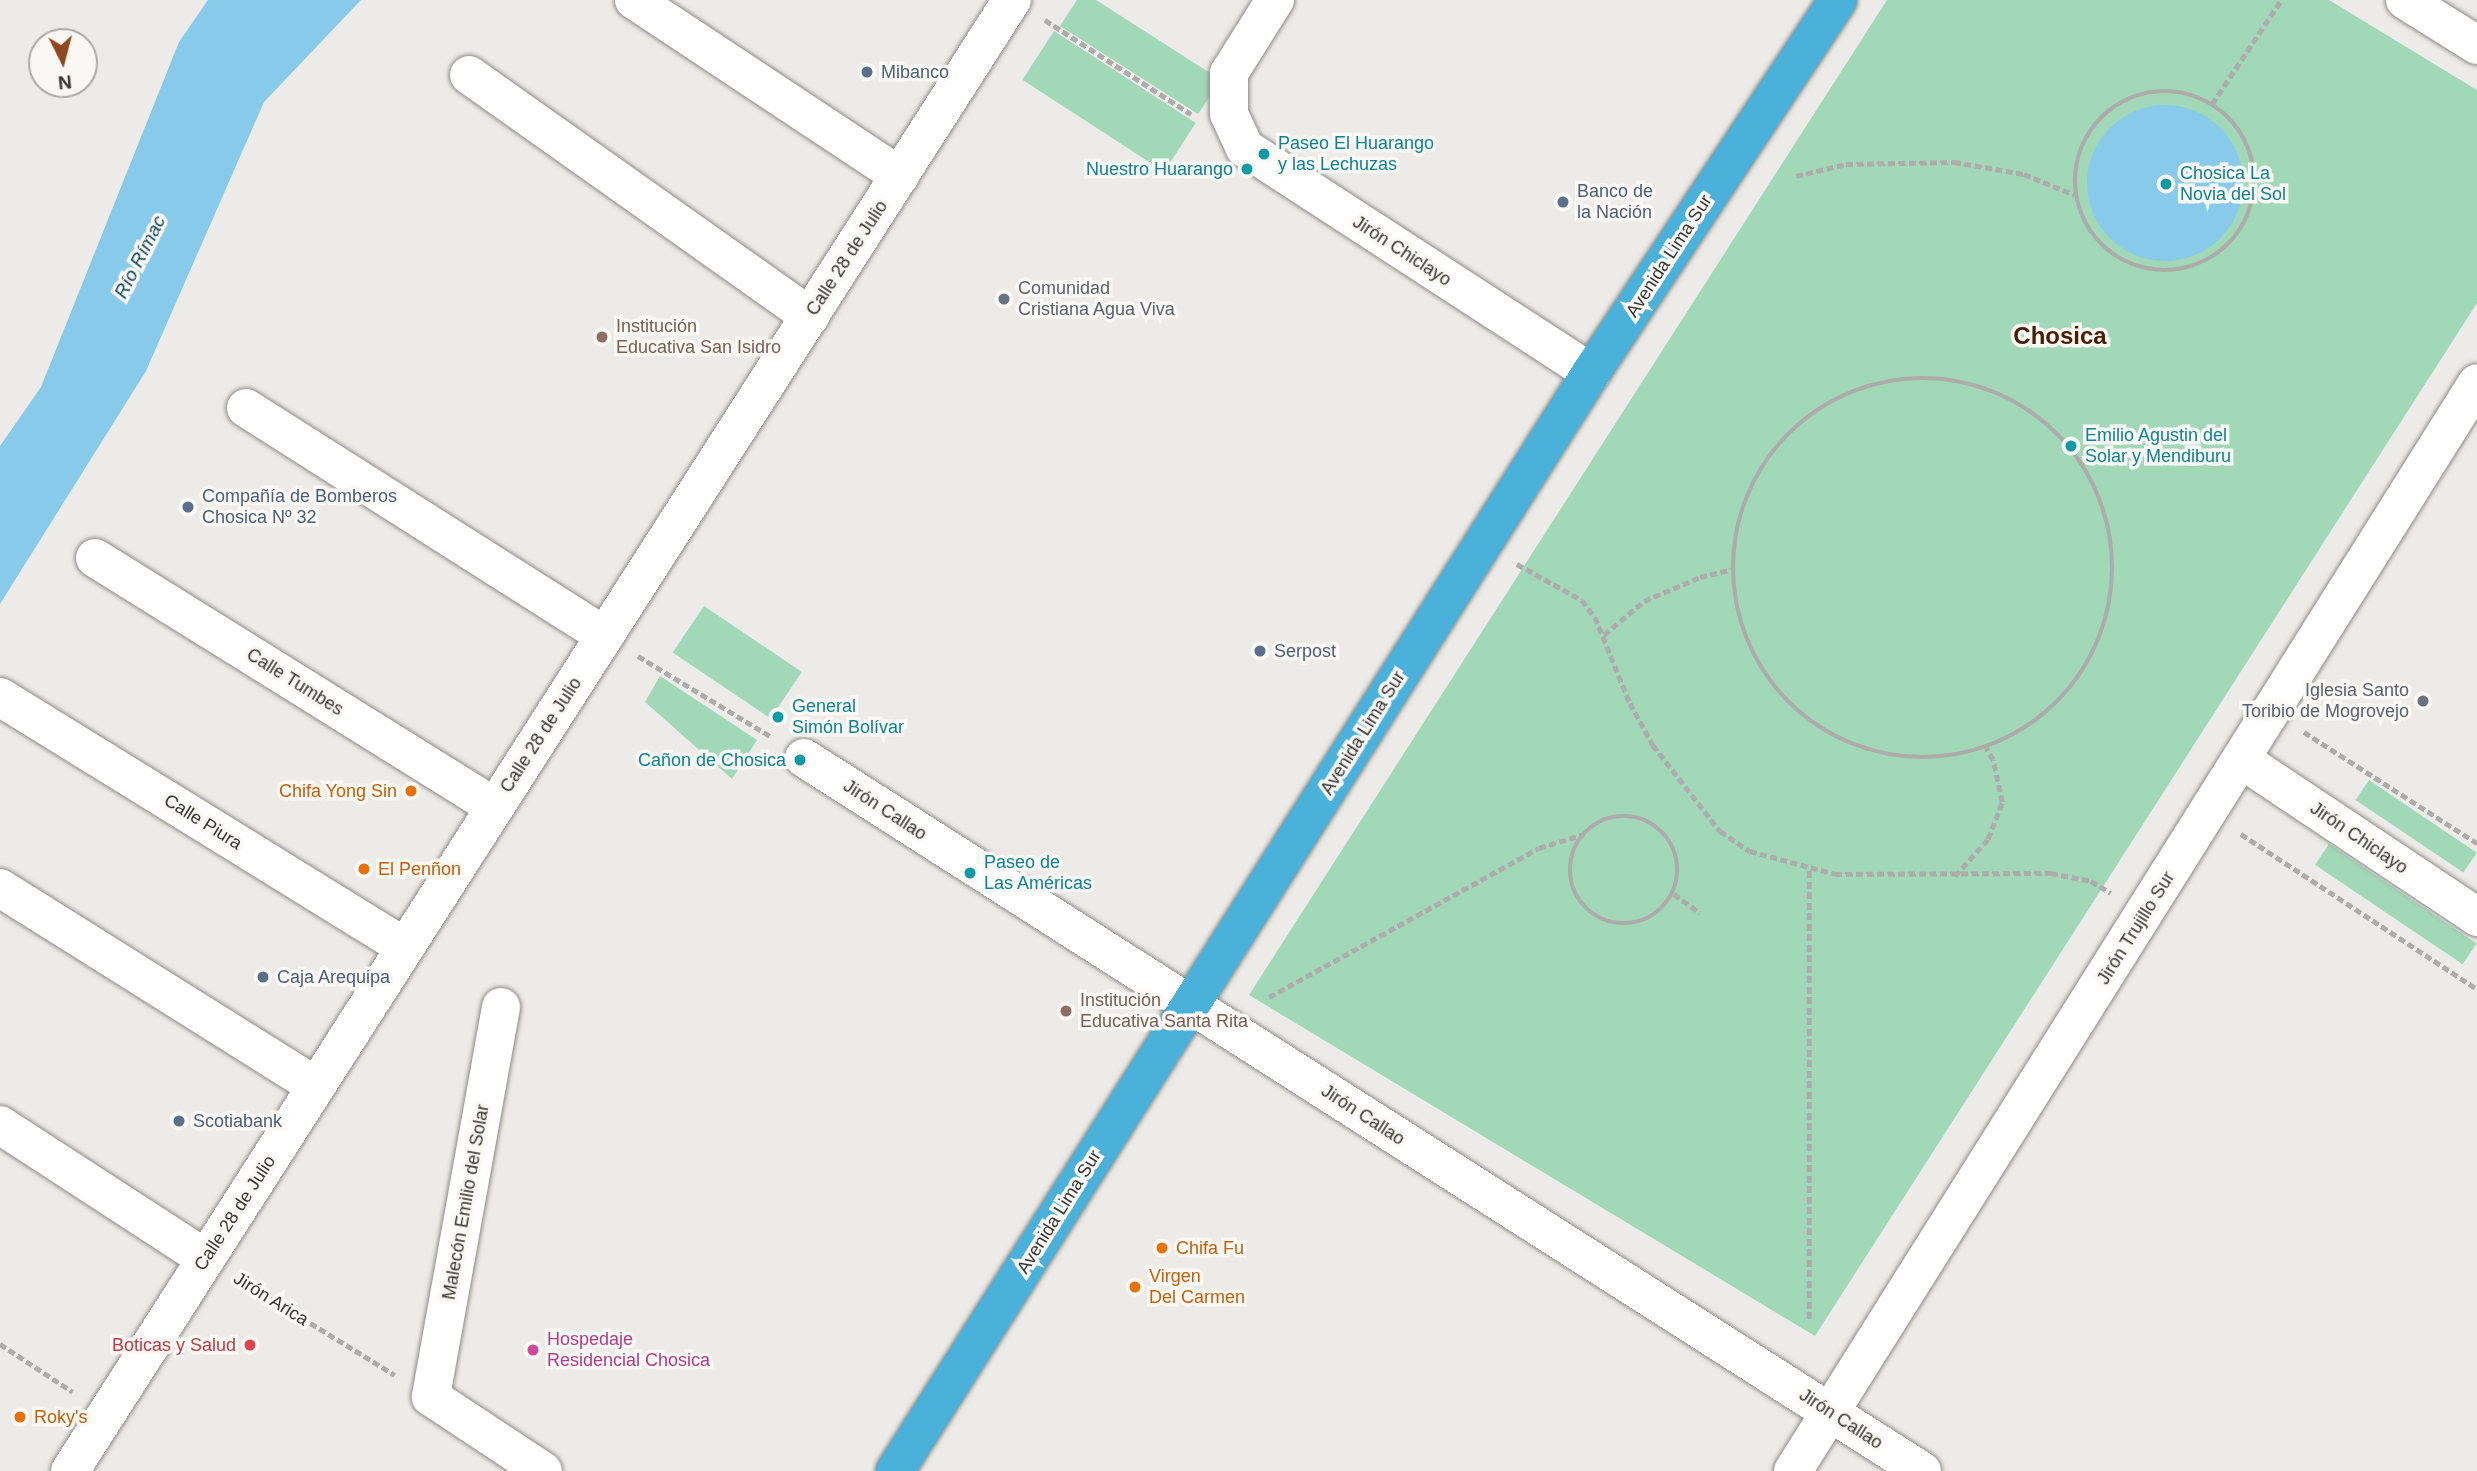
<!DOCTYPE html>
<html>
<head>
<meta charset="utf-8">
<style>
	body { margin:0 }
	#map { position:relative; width:2477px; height:1471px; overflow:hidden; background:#edebe7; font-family:Arial,sans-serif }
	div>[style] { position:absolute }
	.green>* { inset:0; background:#a0d8b8; transform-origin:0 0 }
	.water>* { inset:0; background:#87cae9 }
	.round { border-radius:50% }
	.path>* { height:4.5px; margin-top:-2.25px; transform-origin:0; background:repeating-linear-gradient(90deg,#aeaca9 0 7px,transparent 0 10.5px) }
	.path>.ring { margin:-2.25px; padding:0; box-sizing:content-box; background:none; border:4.5px solid #aeaca9; border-radius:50% }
	.roads { filter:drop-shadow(0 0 2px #8c8b87) drop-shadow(0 0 2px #8c8b87) }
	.minor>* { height:38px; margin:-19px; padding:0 19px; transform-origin:19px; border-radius:19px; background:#fff }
	.highway>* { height:38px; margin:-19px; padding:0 19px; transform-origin:19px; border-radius:19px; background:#49b1da }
	.dots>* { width:19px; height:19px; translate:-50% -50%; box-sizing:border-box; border:4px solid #faf8f4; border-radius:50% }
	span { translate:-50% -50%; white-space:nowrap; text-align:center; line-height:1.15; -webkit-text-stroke:7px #faf8f4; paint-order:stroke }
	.service-label { font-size:18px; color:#4e5e75 }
	.left { translate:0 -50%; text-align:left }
	.culture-label { font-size:18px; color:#0d838f }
	.right { translate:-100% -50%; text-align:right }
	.street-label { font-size:18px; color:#363533 }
	.worship-label { font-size:18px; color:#5b616d }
	.education-label { font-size:18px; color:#785e54 }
	.food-label { font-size:18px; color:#c56008 }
	.hotel-label { font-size:18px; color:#b23c85 }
	.health-label { font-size:18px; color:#be3a42 }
	.water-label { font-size:19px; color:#0e475c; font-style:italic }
	.district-label { font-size:24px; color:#4a1d00; font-weight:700 }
	.north { position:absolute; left:28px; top:28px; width:70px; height:70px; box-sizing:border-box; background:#faf8f4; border:2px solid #acaaa7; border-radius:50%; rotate:174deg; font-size:19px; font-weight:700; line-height:28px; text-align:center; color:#363533 }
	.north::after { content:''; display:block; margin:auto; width:24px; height:32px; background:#8e491f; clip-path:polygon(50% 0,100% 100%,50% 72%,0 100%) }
</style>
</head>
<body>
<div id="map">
	<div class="green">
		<i style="clip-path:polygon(1077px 0,1096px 0,1221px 80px,1198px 114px,1060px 26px)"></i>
		<i style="clip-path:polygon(1887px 0,2329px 0,2477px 90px,2477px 303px,1815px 1336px,1249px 995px)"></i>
		<i style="left:1054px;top:31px;width:169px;height:58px;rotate:33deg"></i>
		<i style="left:704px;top:606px;width:118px;height:56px;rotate:34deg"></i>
		<i style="clip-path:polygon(660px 676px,757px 740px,732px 779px,645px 702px)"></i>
		<i style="left:2369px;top:780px;width:130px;height:24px;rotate:34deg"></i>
		<i style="left:2329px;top:844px;width:178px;height:25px;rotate:34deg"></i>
	</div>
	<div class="water">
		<i style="clip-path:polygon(208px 0,361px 0,264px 102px,146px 371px,0 604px,0 446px,41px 387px,179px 42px)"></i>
		<i class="round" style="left:2087px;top:105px;width:156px;height:156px"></i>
	</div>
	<div class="path">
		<i style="left:1045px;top:20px;width:174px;rotate:32.8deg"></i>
		<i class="ring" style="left:2075px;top:91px;width:175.5px;height:175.5px"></i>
		<i style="left:2212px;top:104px;width:125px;rotate:-56.4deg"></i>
		<i style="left:1796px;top:176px;width:51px;rotate:-13.5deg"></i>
		<i style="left:1846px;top:164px;width:108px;rotate:-1.1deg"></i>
		<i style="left:1954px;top:162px;width:71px;rotate:9.7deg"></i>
		<i style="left:2024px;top:174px;width:55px;rotate:22.4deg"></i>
		<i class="ring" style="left:1733px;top:378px;width:375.5px;height:375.5px"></i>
		<i style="left:1517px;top:564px;width:74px;rotate:29deg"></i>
		<i style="left:1582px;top:600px;width:21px;rotate:53deg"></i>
		<i style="left:1595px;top:617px;width:93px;rotate:67.9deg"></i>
		<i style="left:1630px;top:703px;width:48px;rotate:61.3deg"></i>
		<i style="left:1653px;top:745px;width:109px;rotate:52.1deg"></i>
		<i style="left:1720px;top:831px;width:36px;rotate:34deg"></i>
		<i style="left:1750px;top:851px;width:88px;rotate:15.1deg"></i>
		<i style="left:1835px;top:874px;width:216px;rotate:-0.3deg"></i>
		<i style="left:2051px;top:873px;width:41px;rotate:11.3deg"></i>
		<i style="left:2091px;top:881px;width:23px;rotate:31deg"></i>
		<i style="left:1604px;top:635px;width:52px;rotate:-40.4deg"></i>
		<i style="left:1644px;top:601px;width:61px;rotate:-23.2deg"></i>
		<i style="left:1700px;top:577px;width:32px;rotate:-13deg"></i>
		<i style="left:638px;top:656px;width:157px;rotate:31.2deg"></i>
		<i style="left:2304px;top:732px;width:206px;rotate:32.7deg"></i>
		<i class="ring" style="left:1570px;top:816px;width:103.5px;height:103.5px"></i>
		<i style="left:2241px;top:834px;width:282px;rotate:33.3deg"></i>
		<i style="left:1955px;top:876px;width:50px;rotate:-48.3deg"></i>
		<i style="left:1988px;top:839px;width:40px;rotate:-69deg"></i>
		<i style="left:2002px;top:802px;width:43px;rotate:-102.1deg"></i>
		<i style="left:1993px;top:760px;width:14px;rotate:-120deg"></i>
		<i style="left:1674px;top:894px;width:32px;rotate:36deg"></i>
		<i style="left:1269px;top:997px;width:308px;rotate:-28.9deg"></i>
		<i style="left:1539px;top:848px;width:47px;rotate:-17.3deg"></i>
		<i style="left:239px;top:1279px;width:183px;rotate:31.6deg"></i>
		<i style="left:1809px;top:1319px;width:451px;rotate:-90deg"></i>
		<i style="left:0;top:1344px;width:87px;rotate:33.3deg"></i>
	</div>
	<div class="roads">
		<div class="minor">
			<i style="left:634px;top:0;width:319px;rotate:33.5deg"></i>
			<i style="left:1275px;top:0;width:86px;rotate:122.2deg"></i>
			<i style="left:1229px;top:73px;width:41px;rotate:90deg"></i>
			<i style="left:1229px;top:114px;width:38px;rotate:65deg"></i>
			<i style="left:1245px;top:148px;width:413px;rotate:33deg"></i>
			<i style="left:2405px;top:0;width:85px;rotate:32deg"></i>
			<i style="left:469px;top:75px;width:418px;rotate:35.3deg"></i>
			<i style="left:246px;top:408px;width:425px;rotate:32.4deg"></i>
			<i style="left:95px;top:558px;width:471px;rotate:31.9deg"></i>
			<i style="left:0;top:697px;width:476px;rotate:31.7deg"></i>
			<i style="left:804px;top:758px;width:1326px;rotate:32.53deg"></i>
			<i style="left:2242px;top:760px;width:283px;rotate:33.7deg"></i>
			<i style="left:0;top:888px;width:373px;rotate:32.1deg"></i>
			<i style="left:501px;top:1007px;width:396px;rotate:100.2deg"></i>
			<i style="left:431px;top:1397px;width:134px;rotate:33.5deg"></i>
			<i style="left:0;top:1125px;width:244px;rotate:33deg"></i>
			<i style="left:70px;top:1471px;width:1747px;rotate:-57.37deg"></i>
			<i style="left:1793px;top:1471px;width:1285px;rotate:-57.84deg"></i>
		</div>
		<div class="highway">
			<i style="left:895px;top:1471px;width:1300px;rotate:-57.63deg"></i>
			<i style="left:1591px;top:373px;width:447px;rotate:-56.5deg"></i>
		</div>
	</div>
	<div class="dots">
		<i style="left:867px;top:72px;background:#5c6f8a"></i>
		<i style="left:1264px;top:154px;background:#0f9aa8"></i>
		<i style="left:1247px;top:169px;background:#0f9aa8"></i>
		<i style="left:2166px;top:184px;background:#0f9aa8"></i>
		<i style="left:1563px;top:202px;background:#5c6f8a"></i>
		<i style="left:1004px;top:299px;background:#6b7280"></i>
		<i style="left:602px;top:337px;background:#8d6e63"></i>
		<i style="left:2071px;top:446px;background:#0f9aa8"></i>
		<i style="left:188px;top:507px;background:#5c6f8a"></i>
		<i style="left:1260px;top:651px;background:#5c6f8a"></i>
		<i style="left:2423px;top:701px;background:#6b7280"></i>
		<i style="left:778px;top:717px;background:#0f9aa8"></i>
		<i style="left:800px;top:760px;background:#0f9aa8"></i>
		<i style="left:411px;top:791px;background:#e8710a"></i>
		<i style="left:364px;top:869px;background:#e8710a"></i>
		<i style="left:970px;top:873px;background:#0f9aa8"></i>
		<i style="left:263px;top:977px;background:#5c6f8a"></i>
		<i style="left:1066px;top:1011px;background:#8d6e63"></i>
		<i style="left:179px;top:1121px;background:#5c6f8a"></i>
		<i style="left:1162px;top:1248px;background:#e8710a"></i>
		<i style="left:1135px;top:1287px;background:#e8710a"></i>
		<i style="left:250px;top:1345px;background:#e0444e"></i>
		<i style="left:533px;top:1350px;background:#d1479c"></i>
		<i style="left:20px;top:1417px;background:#e8710a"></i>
	</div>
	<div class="service-label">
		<span class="left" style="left:881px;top:72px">Mibanco</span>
		<span class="left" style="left:1577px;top:202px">Banco de<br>la Nación</span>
		<span class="left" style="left:202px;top:507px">Compañía de Bomberos<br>Chosica Nº 32</span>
		<span class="left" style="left:1274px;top:651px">Serpost</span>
		<span class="left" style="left:277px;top:977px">Caja Arequipa</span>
		<span class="left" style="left:193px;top:1121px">Scotiabank</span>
	</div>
	<div class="culture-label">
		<span class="left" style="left:1278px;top:154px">Paseo El Huarango<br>y las Lechuzas</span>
		<span class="right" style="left:1233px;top:169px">Nuestro Huarango</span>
		<span class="left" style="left:2180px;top:184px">Chosica La<br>Novia del Sol</span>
		<span class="left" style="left:2085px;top:446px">Emilio Agustin del<br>Solar y Mendiburu</span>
		<span class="left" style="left:792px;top:717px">General<br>Simón Bolívar</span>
		<span class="right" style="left:786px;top:760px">Cañon de Chosica</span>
		<span class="left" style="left:984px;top:873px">Paseo de<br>Las Américas</span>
	</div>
	<div class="street-label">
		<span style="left:1402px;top:251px;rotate:33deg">Jirón Chiclayo</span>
		<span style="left:1669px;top:256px;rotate:-57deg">Avenida Lima Sur</span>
		<span style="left:847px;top:258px;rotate:-57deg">Calle 28 de Julio</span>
		<span style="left:295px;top:682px;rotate:32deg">Calle Tumbes</span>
		<span style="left:1363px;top:733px;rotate:-58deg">Avenida Lima Sur</span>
		<span style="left:541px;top:735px;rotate:-57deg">Calle 28 de Julio</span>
		<span style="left:885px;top:810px;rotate:33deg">Jirón Callao</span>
		<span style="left:203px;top:822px;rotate:32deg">Calle Piura</span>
		<span style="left:2359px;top:838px;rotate:34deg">Jirón Chiclayo</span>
		<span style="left:2136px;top:928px;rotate:-58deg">Jirón Trujillo Sur</span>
		<span style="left:1363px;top:1115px;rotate:33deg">Jirón Callao</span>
		<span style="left:466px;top:1202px;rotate:-80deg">Malecón Emilio del Solar</span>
		<span style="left:1059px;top:1212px;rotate:-58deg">Avenida Lima Sur</span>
		<span style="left:235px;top:1213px;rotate:-57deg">Calle 28 de Julio</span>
		<span style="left:271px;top:1299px;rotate:32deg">Jirón Arica</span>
		<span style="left:1841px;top:1419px;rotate:33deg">Jirón Callao</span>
	</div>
	<div class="worship-label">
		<span class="left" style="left:1018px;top:299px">Comunidad<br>Cristiana Agua Viva</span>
		<span class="right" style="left:2409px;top:701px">Iglesia Santo<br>Toribio de Mogrovejo</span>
	</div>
	<div class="education-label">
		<span class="left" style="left:616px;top:337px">Institución<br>Educativa San Isidro</span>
		<span class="left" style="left:1080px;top:1011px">Institución<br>Educativa Santa Rita</span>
	</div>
	<div class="food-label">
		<span class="right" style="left:397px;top:791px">Chifa Yong Sin</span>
		<span class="left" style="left:378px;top:869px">El Penñon</span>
		<span class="left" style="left:1176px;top:1248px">Chifa Fu</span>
		<span class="left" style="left:1149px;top:1287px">Virgen<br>Del Carmen</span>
		<span class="left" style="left:34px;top:1417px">Roky's</span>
	</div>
	<div class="hotel-label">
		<span class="left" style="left:547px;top:1350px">Hospedaje<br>Residencial Chosica</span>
	</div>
	<div class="health-label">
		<span class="right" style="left:236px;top:1345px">Boticas y Salud</span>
	</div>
	<div class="water-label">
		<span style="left:140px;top:257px;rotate:-63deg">Río Rímac</span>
	</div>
	<div class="district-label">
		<span style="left:2060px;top:336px">Chosica</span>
	</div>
	<div class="north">N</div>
</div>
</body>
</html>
